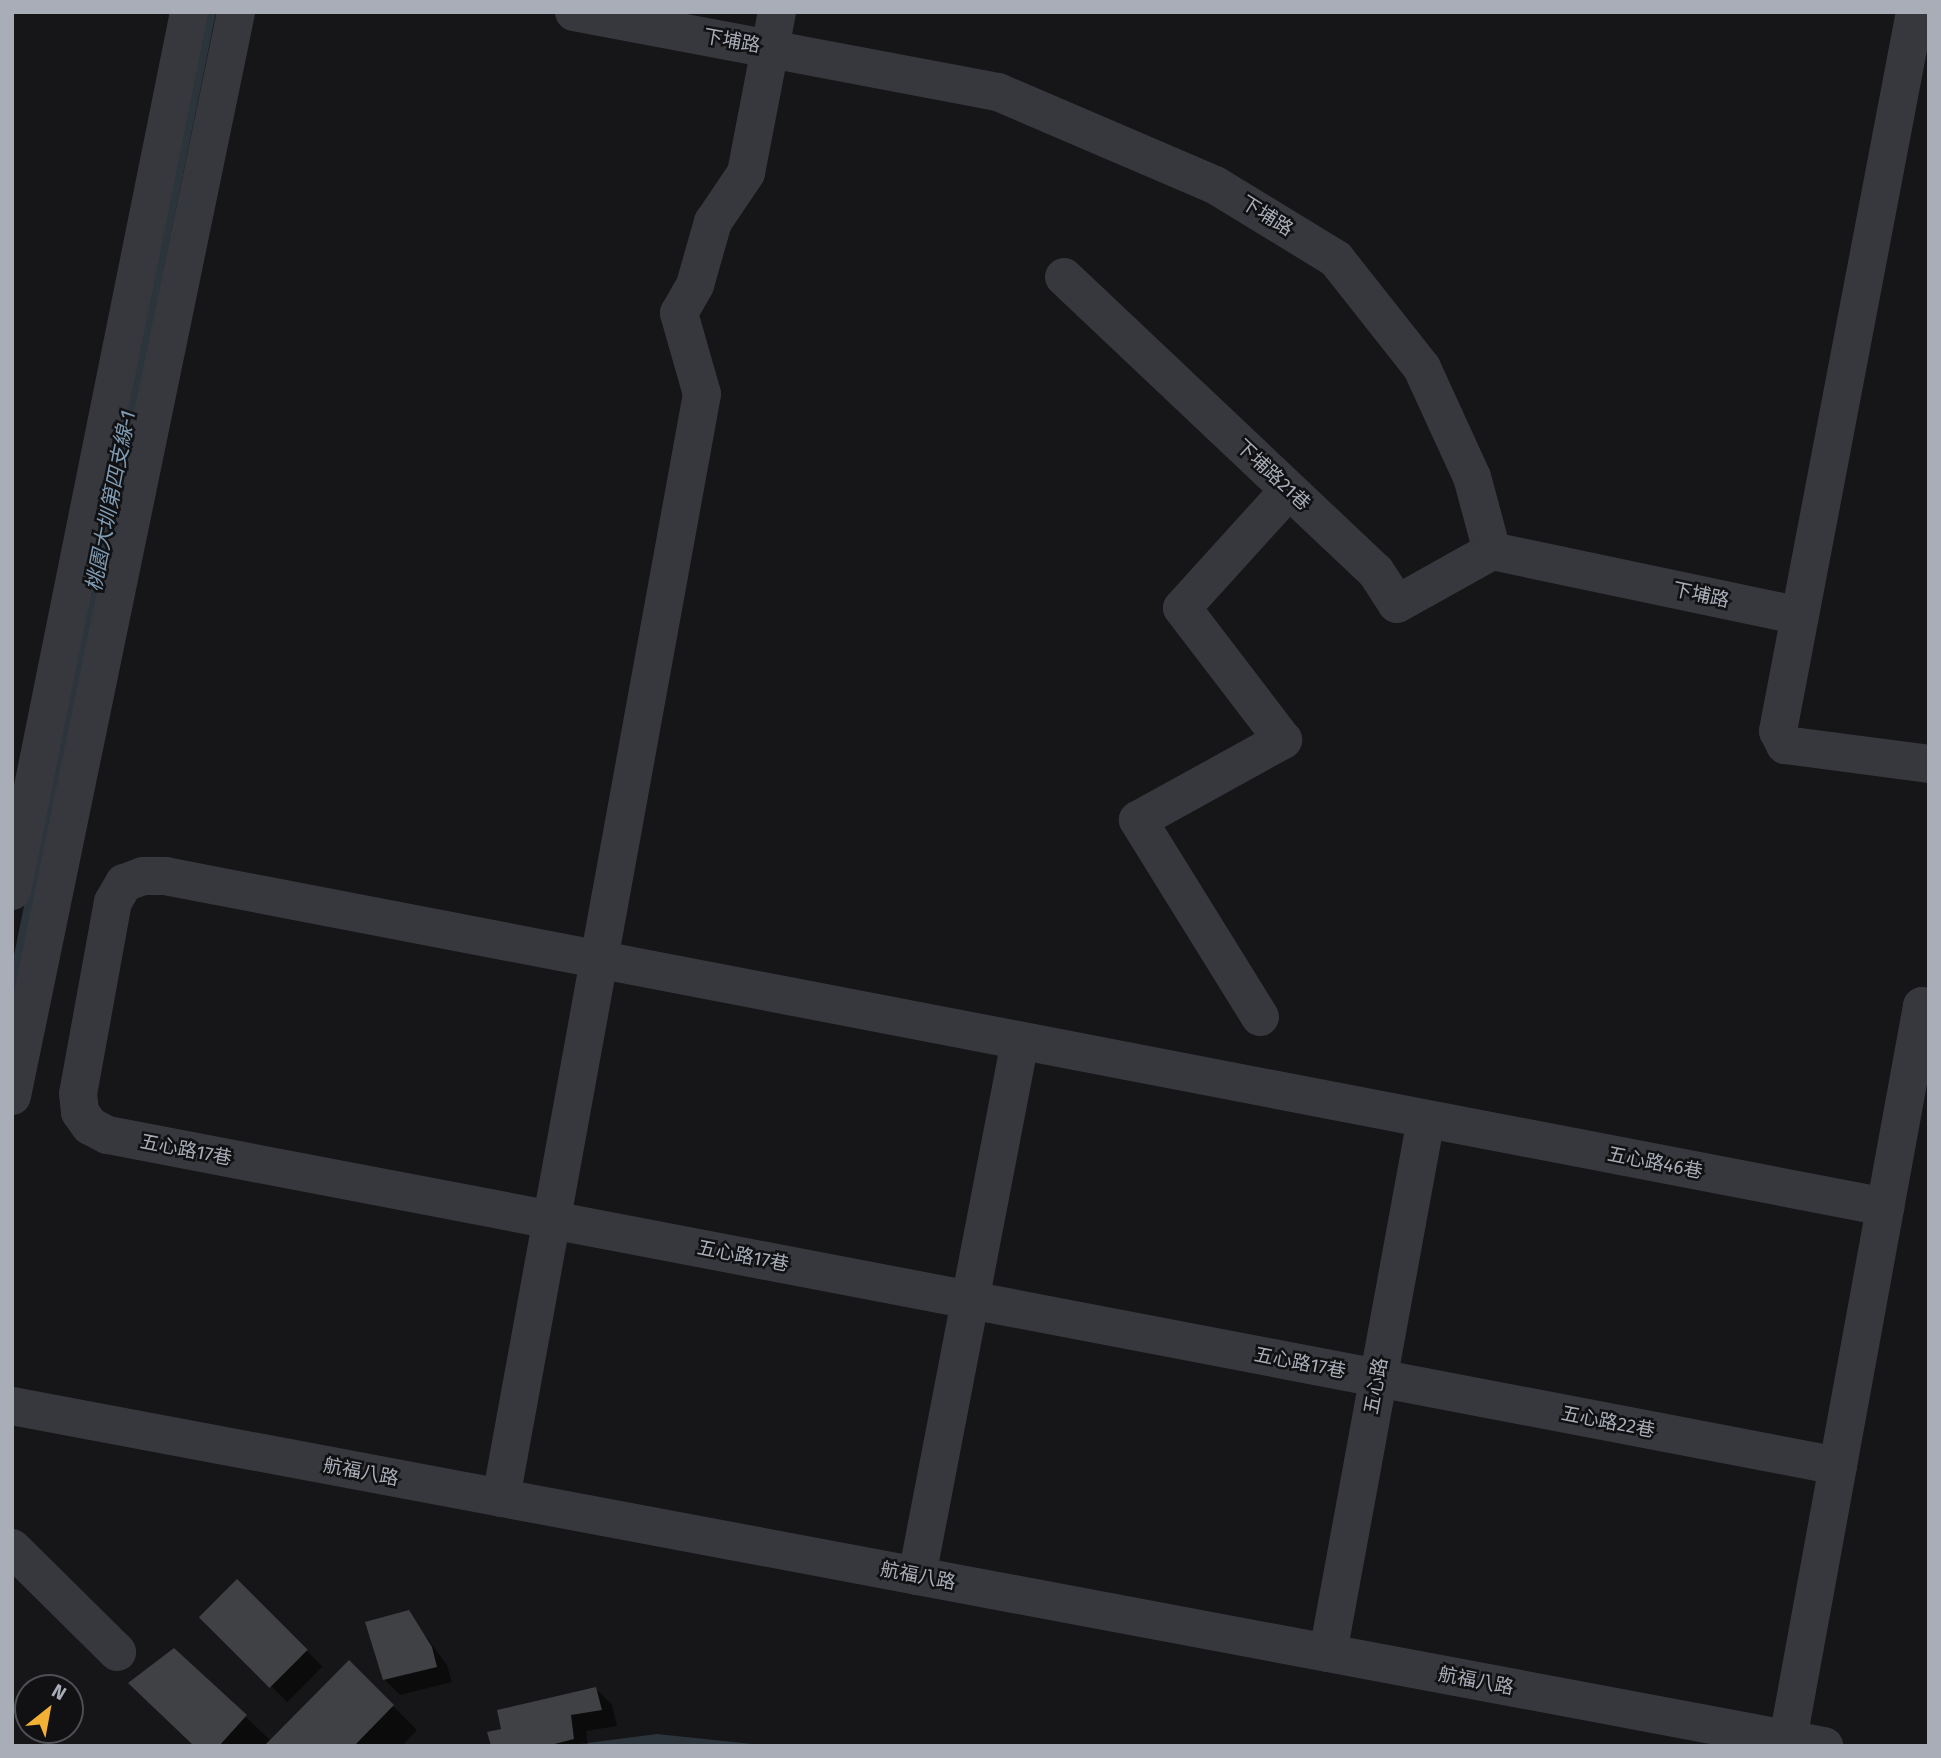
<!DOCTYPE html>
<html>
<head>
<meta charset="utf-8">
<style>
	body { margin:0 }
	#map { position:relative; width:1941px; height:1758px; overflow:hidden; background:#161618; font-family:"Fira Sans","Noto Sans TC",sans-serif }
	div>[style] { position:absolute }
	.water>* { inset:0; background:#2c353c }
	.shadow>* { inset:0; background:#0007; transform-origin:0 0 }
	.stream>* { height:10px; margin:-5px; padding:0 5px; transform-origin:5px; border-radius:5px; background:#2c353c }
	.building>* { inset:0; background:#404145; transform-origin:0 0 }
	.minor>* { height:38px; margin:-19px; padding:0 19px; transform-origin:19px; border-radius:19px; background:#37383d }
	span { translate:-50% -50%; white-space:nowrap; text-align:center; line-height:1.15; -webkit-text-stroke:5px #111113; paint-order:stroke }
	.street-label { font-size:19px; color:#a8adb8 }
	.water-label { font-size:21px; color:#7f9bb3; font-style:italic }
	.frame { position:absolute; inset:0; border:14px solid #a8adb8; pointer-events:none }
	.north { position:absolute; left:14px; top:1674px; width:70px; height:70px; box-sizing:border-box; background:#111113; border:2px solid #4d4f55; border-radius:50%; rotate:31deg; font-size:19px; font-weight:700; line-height:28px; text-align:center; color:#a8adb8 }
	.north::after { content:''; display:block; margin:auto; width:24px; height:32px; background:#f2b134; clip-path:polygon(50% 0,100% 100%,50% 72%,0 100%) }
</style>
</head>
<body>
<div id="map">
	<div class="water">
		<i style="clip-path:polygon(657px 1734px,771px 1746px,564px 1746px)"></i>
	</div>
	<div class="shadow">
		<i style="left:237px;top:1581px;width:121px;height:50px;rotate:45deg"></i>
		<i style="clip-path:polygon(408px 1612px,447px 1665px,452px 1682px,400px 1695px,384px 1679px)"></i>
		<i style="clip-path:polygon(349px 1662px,417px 1730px,402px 1746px,195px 1746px,245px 1716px,271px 1741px)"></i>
		<i style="clip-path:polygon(596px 1689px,612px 1705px,617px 1726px,586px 1731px,588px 1746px,493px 1746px,503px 1730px)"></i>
	</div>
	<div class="stream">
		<i style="left:12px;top:990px;width:998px;rotate:-78.5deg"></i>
	</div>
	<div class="building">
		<i style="left:237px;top:1579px;width:100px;height:54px;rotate:45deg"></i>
		<i style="clip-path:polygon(409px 1610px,432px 1647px,437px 1667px,383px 1680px,365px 1622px)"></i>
		<i style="clip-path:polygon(174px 1648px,247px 1715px,219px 1746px,194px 1746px,128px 1683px)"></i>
		<i style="clip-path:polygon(349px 1660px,394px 1705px,354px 1746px,264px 1746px)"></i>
		<i style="clip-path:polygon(596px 1687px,602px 1710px,571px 1715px,574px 1739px,547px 1746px,491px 1746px,487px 1732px,501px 1729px,497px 1710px)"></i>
	</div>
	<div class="minor">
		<i style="left:574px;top:12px;width:431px;rotate:10.7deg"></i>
		<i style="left:998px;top:92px;width:236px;rotate:23.2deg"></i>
		<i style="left:1215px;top:185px;width:142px;rotate:31.4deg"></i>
		<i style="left:1336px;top:259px;width:139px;rotate:51.7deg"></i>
		<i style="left:1422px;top:368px;width:120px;rotate:65.4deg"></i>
		<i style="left:1472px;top:477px;width:77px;rotate:74.9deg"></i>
		<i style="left:1915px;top:12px;width:732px;rotate:100.79deg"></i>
		<i style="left:1778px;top:731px;width:16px;rotate:63deg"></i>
		<i style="left:1785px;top:745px;width:145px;rotate:7.5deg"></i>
		<i style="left:1064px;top:277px;width:429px;rotate:43.4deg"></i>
		<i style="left:1376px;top:572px;width:38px;rotate:57deg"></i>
		<i style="left:1397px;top:604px;width:109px;rotate:-29.2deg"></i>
		<i style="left:1492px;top:551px;width:312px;rotate:11.9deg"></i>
		<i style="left:12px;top:891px;width:897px;rotate:-78.61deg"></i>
		<i style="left:1260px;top:1017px;width:232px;rotate:-121.8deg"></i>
		<i style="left:1138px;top:820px;width:166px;rotate:-28.9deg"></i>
		<i style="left:1283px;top:740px;width:166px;rotate:-127.4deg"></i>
		<i style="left:1182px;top:608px;width:159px;rotate:-47.8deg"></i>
		<i style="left:12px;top:1096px;width:1107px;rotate:-78.32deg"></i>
		<i style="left:12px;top:1406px;width:1844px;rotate:10.63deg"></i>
		<i style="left:1838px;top:1466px;width:1762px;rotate:-169.17deg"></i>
		<i style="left:107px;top:1135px;width:19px;rotate:-152deg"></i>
		<i style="left:90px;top:1126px;width:17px;rotate:-126deg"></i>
		<i style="left:80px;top:1112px;width:18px;rotate:-96deg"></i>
		<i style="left:78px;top:1094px;width:195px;rotate:-79.7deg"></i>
		<i style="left:113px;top:902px;width:22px;rotate:-60deg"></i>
		<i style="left:124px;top:883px;width:20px;rotate:-20deg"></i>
		<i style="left:143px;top:876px;width:22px"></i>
		<i style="left:165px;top:876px;width:1752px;rotate:10.89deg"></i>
		<i style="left:501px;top:1498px;width:1122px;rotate:-79.68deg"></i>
		<i style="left:702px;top:394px;width:84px;rotate:-105.9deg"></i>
		<i style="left:679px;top:313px;width:32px;rotate:-60deg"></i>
		<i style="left:695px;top:285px;width:66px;rotate:-74.1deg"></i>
		<i style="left:713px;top:222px;width:59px;rotate:-56deg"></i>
		<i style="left:746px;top:173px;width:164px;rotate:-79.1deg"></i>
		<i style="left:12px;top:1548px;width:148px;rotate:44.7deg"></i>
		<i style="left:917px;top:1576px;width:545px;rotate:-79.1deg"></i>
		<i style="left:1328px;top:1653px;width:543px;rotate:-79.6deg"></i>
		<i style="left:1788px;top:1739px;width:745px;rotate:-79.64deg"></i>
		<i style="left:1922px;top:1006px;width:8px;rotate:23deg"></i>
	</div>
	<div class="street-label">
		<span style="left:732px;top:41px;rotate:10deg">下埔路</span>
		<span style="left:1267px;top:216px;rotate:32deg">下埔路</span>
		<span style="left:1273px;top:475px;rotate:43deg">下埔路21巷</span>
		<span style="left:1701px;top:595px;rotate:12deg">下埔路</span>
		<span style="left:186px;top:1150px;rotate:11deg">五心路17巷</span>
		<span style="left:1655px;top:1163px;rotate:11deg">五心路46巷</span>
		<span style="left:743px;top:1256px;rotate:11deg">五心路17巷</span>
		<span style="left:1300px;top:1363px;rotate:11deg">五心路17巷</span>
		<span style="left:1376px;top:1386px;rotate:-80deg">五心路</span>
		<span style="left:1608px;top:1422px;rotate:11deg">五心路22巷</span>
		<span style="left:361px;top:1472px;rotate:11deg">航福八路</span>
		<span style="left:918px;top:1576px;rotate:11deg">航福八路</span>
		<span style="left:1476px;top:1681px;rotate:11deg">航福八路</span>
	</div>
	<div class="water-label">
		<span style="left:111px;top:501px;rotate:-79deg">桃園大圳第四支線-1</span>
	</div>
	<div class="frame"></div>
	<div class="north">N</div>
</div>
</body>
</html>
